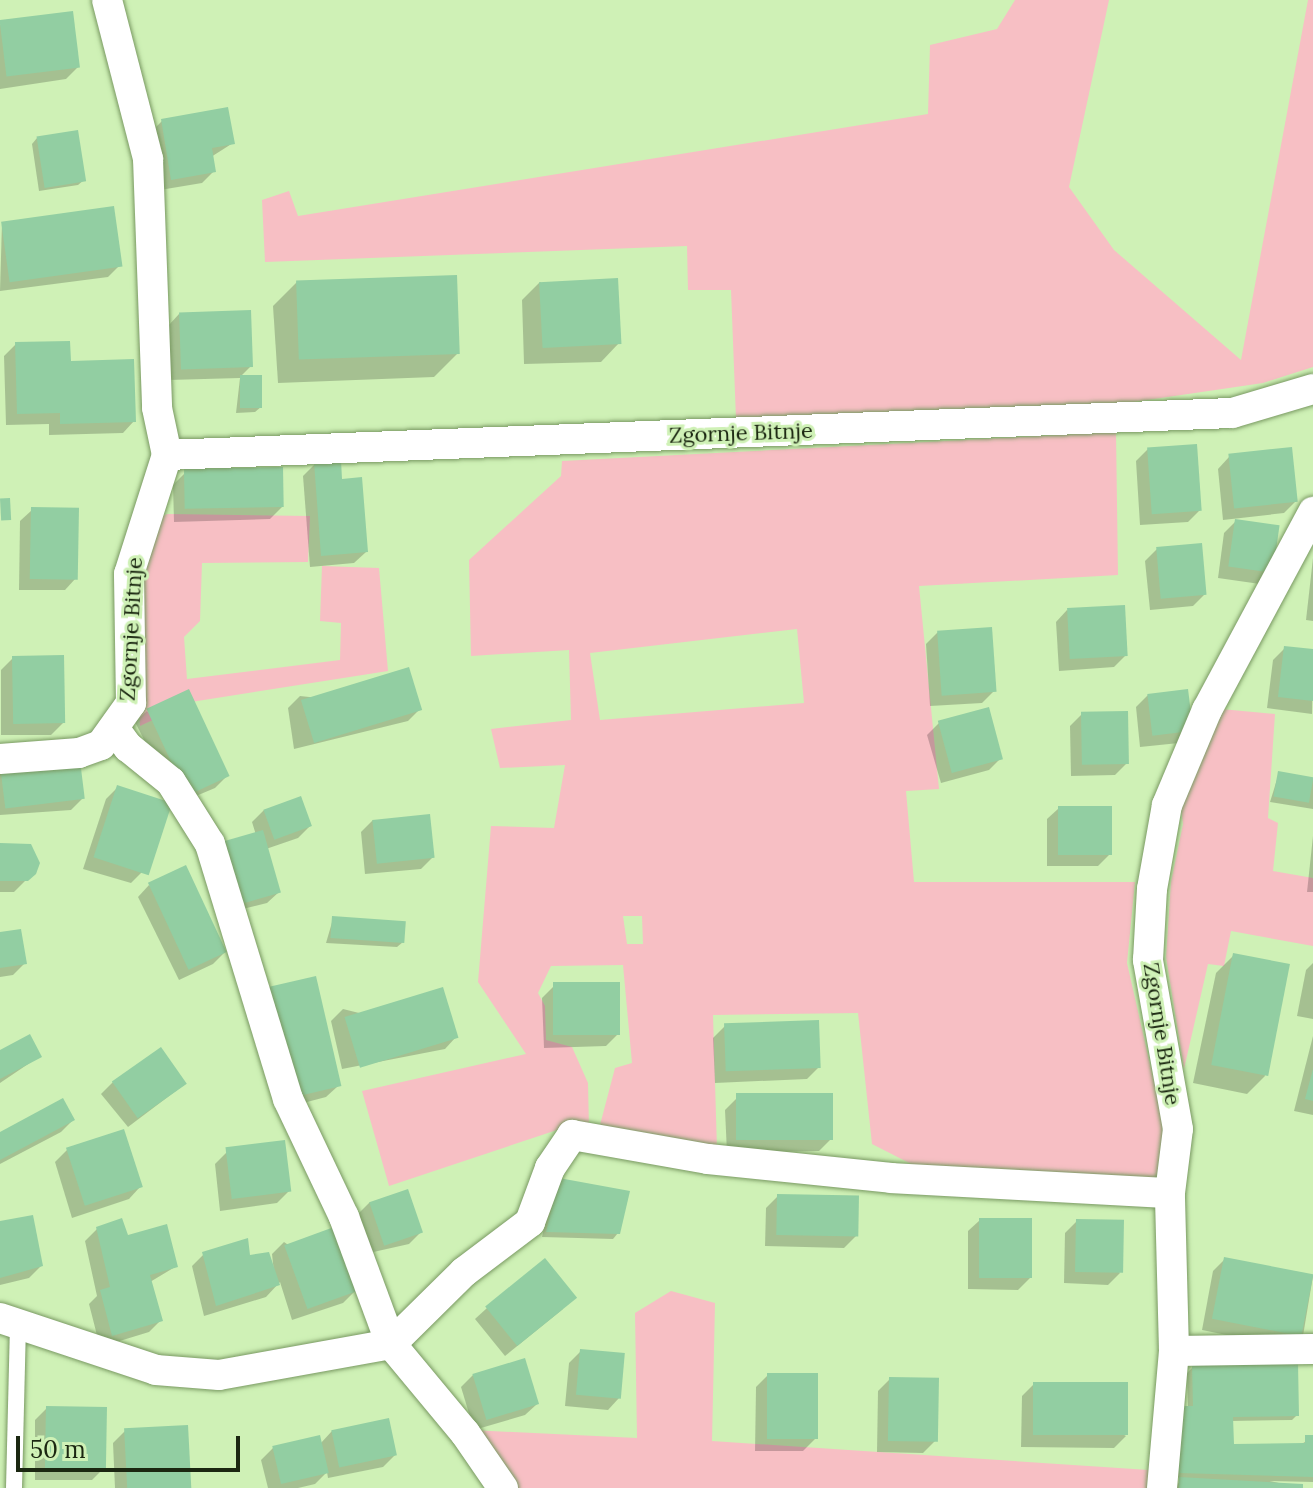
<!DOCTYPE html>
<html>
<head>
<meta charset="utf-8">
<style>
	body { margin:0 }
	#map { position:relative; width:1313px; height:1488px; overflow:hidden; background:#cff1b6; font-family:Lora,serif }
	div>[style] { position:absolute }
	.green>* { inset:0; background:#f7bfc4 }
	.shadow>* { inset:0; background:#0003 }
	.building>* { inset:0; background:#92cea2; transform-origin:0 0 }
	.roads { filter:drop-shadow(0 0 2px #799962) drop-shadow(0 0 2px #799962) }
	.service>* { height:16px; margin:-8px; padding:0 8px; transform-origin:8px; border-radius:8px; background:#fff }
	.minor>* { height:30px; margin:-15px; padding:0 15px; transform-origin:15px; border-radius:15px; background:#fff }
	span { translate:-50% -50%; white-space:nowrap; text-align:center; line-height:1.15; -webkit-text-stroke:6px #cff1b6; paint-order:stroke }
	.street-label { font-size:22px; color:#1b2711 }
	.scale { position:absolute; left:16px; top:1436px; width:224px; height:36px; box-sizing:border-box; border:4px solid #1b2711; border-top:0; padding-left:10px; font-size:24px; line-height:28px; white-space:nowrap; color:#1b2711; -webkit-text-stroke:6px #cff1b6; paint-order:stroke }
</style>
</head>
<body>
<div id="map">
	<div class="green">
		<i style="clip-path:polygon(1015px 0,1109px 0,1069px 187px,1114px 250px,1241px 360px,1308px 0,1313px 0,1313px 367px,1263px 383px,1113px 405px,736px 419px,731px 290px,688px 290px,687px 246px,265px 262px,262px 200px,289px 191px,298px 216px,928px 114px,930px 45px,997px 29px)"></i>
		<i style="clip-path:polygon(evenodd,1116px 432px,1118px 575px,919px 586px,939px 789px,906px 791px,914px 882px,1135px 882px,1127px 963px,1164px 1126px,1164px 1171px,1155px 1182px,925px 1171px,872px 1144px,858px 1013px,713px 1015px,717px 1149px,600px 1125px,615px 1068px,632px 1063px,623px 965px,551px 966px,538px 993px,545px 1006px,546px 1040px,572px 1047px,588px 1083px,589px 1129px,566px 1127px,389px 1186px,362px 1091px,526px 1054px,478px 982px,491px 826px,554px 828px,565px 765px,500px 768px,491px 729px,571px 720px,569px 650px,471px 656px,469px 560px,561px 476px,562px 461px,1116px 432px,797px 629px,804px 703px,600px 720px,590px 653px,797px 629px,1116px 432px,623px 916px,642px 916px,643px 944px,627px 944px,623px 916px)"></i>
		<i style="clip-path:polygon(168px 514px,310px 516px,308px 562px,202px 563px,200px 621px,184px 637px,187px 679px,340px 660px,341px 623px,320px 621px,322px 566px,379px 568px,388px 671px,191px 702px,140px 726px,136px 621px,153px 518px)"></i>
		<i style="clip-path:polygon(1221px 709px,1275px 714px,1268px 818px,1278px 823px,1273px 871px,1313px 878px,1313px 946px,1231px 931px,1224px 966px,1208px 964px,1184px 1069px,1166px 957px,1171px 882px,1183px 824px,1181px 809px)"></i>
		<i style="clip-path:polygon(671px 1291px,715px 1303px,712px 1441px,1149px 1470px,1147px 1488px,514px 1488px,471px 1430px,637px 1438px,635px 1313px)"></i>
	</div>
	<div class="shadow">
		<i style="clip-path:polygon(71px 13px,78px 67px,66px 79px,0 89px,0 25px)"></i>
		<i style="clip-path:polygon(162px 121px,233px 143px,211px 157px,214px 171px,202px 183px,160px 190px,150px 133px)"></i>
		<i style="clip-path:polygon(37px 138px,84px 180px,78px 185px,39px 191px,32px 144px)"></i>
		<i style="clip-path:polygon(2px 223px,120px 265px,108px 277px,0 291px)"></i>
		<i style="clip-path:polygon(297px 282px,458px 353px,434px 377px,278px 383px,273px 306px)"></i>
		<i style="clip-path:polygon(540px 282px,619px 343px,601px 362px,524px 364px,522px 300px)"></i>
		<i style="clip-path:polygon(179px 314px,251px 366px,240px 377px,261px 407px,255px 412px,236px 413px,240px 378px,169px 380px,168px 326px)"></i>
		<i style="clip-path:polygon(16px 344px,69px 363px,134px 421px,123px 433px,49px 435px,49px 424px,6px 425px,4px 356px)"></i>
		<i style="clip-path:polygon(1148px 449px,1200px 510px,1188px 522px,1140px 525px,1136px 461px)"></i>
		<i style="clip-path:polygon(1229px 457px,1296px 501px,1284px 513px,1223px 520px,1218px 469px)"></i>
		<i style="clip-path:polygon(315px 464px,340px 481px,366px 552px,354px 563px,310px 567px,303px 476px)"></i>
		<i style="clip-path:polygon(185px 473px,282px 507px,270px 519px,174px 522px,173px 485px)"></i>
		<i style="clip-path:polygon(32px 510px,76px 578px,65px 590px,19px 590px,20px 521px)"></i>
		<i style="clip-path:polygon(1236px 521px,1272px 572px,1260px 584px,1218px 578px,1224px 533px)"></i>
		<i style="clip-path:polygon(1157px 549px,1205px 594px,1193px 606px,1150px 610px,1145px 561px)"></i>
		<i style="clip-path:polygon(1313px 558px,1313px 621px,1306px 620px)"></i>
		<i style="clip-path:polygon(1067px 610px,1126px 655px,1114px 667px,1059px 671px,1056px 622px)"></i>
		<i style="clip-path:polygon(938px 632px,994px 691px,982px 703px,930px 706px,926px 644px)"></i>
		<i style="clip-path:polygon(1285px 648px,1313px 651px,1312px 714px,1267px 708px,1273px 660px)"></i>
		<i style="clip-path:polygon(13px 658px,63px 723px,51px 735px,1px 735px,1px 670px)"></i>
		<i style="clip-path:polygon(1148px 695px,1191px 731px,1179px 743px,1140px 747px,1136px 707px)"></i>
		<i style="clip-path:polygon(300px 696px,420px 709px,408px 721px,294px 749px,288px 708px)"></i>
		<i style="clip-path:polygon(147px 711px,227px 776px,215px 788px,177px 804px,135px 722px)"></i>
		<i style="clip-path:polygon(1082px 714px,1127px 763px,1115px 775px,1071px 776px,1070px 726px)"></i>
		<i style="clip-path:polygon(939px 723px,1001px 758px,989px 770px,941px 783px,927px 735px)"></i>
		<i style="clip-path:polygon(0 769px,83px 798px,71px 810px,0 815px)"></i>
		<i style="clip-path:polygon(1279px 773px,1313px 779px,1313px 809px,1270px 802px)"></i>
		<i style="clip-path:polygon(118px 787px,143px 871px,131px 883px,83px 869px,106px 799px)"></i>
		<i style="clip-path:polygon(1059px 808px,1110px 854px,1098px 866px,1047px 866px,1047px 819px)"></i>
		<i style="clip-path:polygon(264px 810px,310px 826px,298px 838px,266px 849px,279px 892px,267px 903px,226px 913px,256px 835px,252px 822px)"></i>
		<i style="clip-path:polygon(373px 820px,433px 857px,421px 869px,365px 874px,361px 832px)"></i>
		<i style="clip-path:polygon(1313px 836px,1313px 892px,1307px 892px)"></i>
		<i style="clip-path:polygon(0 846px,26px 880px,14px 892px,0 892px)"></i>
		<i style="clip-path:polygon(149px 885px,225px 952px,213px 964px,179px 980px,138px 897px)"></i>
		<i style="clip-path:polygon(333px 919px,403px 942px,397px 947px,326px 943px)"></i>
		<i style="clip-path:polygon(0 934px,25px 963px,13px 975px,0 977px)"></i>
		<i style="clip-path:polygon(1234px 955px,1265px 1076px,1247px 1094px,1193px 1083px,1216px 973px)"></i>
		<i style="clip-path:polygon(1313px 963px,1313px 1019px,1297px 1016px,1306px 970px)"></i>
		<i style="clip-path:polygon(554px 986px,618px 1034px,606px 1046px,544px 1048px,542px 998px)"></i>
		<i style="clip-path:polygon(258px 1001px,338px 1086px,326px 1097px,288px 1107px)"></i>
		<i style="clip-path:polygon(343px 1009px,456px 1037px,445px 1049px,342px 1069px,331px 1021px)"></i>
		<i style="clip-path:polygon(725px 1026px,819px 1067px,807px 1079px,715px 1083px,713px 1038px)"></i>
		<i style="clip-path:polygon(1313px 1036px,1313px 1115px,1294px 1111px)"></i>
		<i style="clip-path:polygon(0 1053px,40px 1056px,0 1083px)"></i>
		<i style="clip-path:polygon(113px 1082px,185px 1084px,128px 1127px,101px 1094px)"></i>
		<i style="clip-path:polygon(737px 1098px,831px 1139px,819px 1151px,727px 1153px,725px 1110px)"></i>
		<i style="clip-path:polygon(73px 1120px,61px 1132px,0 1164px,0 1134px)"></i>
		<i style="clip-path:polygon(67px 1150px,140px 1187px,129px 1199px,72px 1218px,55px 1162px)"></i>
		<i style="clip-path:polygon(227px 1152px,289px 1191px,277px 1203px,220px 1211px,215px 1164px)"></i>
		<i style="clip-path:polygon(554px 1185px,618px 1233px,613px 1239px,542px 1237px)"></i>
		<i style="clip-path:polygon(778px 1196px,856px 1236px,844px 1248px,765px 1246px,766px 1208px)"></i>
		<i style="clip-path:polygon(370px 1202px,421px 1232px,409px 1244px,369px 1253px,358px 1214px)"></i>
		<i style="clip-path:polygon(980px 1220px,1030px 1278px,1018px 1290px,968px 1289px,968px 1231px)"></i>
		<i style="clip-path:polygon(1077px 1221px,1120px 1273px,1108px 1285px,1064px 1283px,1065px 1233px)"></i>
		<i style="clip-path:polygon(0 1223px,41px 1266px,29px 1278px,0 1285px)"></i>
		<i style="clip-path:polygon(97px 1229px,127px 1237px,175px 1267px,150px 1282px,161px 1320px,149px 1332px,100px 1347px,89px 1304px,97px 1296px,85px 1241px)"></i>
		<i style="clip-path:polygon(284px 1242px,355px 1291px,343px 1303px,292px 1320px,280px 1282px,266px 1297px,204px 1316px,192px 1266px,204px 1254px,248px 1258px,274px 1273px,272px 1254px)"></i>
		<i style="clip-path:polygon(1225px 1259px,1313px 1276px,1303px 1336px,1291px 1348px,1202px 1330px,1213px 1271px)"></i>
		<i style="clip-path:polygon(487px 1308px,563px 1309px,505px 1356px,475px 1319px)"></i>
		<i style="clip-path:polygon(581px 1351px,619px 1398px,608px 1410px,565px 1406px,569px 1363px)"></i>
		<i style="clip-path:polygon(1193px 1367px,1297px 1415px,1292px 1420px,1231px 1421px,1232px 1446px,1300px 1445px,1313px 1437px,1313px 1482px,1270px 1481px,1301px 1488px,1175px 1488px,1182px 1478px,1174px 1477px,1188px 1408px,1187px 1373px)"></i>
		<i style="clip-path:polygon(473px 1375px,537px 1404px,525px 1415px,474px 1430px,461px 1387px)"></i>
		<i style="clip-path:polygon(768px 1375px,815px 1439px,803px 1451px,755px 1451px,756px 1387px)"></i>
		<i style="clip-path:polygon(890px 1379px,935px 1441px,923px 1453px,877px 1452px,878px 1391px)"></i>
		<i style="clip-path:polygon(1034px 1384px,1126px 1436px,1114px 1448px,1021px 1447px,1022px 1396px)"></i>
		<i style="clip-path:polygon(47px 1408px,104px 1468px,92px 1480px,35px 1480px,35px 1420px)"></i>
		<i style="clip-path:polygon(125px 1431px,189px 1488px,115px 1488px,113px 1443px)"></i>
		<i style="clip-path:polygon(332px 1431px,395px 1455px,383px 1467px,328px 1478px,327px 1472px,315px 1484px,298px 1488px,268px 1488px,261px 1460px,273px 1448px,320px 1444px)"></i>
	</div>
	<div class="building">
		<i style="left:73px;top:11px;width:57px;height:74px;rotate:83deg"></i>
		<i style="clip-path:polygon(228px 107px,235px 144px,212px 148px,216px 172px,171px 180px,161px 119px)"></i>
		<i style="left:78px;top:130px;width:52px;height:42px;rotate:81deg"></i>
		<i style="left:114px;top:206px;width:61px;height:114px;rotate:82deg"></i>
		<i style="left:457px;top:275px;width:79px;height:161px;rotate:88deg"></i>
		<i style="left:618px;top:278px;width:66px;height:79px;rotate:87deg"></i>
		<i style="left:251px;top:310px;width:57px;height:72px;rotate:88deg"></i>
		<i style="clip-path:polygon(70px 341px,71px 361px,134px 359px,136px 422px,60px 424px,60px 413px,17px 414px,15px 342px)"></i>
		<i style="left:240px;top:375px;width:22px;height:33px"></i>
		<i style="left:1197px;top:444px;width:67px;height:50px;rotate:86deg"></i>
		<i style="left:1292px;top:447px;width:55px;height:64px;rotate:84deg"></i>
		<i style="clip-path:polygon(341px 460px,342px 479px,362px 477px,368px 552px,321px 556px,314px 462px)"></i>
		<i style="left:283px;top:467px;width:40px;height:99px;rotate:89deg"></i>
		<i style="left:10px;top:498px;width:22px;height:10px;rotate:87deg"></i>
		<i style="left:31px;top:507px;width:48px;height:72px;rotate:1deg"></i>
		<i style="left:1235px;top:519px;width:45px;height:48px;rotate:8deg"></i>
		<i style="left:1202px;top:543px;width:52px;height:46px;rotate:85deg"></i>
		<i style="left:1125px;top:605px;width:51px;height:58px;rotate:87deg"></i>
		<i style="left:992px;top:627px;width:65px;height:55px;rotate:86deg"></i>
		<i style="clip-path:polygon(1284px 646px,1313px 649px,1313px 701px,1278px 697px)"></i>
		<i style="left:64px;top:655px;width:68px;height:52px;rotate:89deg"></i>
		<i style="left:409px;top:667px;width:45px;height:113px;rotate:73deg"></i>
		<i style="left:189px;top:689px;width:96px;height:47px;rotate:65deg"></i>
		<i style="left:1188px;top:689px;width:42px;height:41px;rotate:83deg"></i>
		<i style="left:989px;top:707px;width:54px;height:53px;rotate:75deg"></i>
		<i style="left:1128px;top:711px;width:53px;height:47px;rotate:89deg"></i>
		<i style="left:80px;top:760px;width:39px;height:80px;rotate:83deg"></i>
		<i style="left:1278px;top:771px;width:36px;height:26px;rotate:10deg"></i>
		<i style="left:117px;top:785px;width:58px;height:76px;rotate:18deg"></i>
		<i style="left:301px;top:796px;width:32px;height:40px;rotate:70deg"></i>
		<i style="left:1058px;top:806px;width:54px;height:49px"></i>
		<i style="left:430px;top:814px;width:44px;height:58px;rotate:84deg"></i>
		<i style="left:263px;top:830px;width:65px;height:48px;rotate:74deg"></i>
		<i style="clip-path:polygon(0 843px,31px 844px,40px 863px,36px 874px,28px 881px,0 881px)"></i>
		<i style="left:186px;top:865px;width:96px;height:42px;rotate:65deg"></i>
		<i style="left:332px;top:916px;width:74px;height:22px;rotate:4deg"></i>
		<i style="clip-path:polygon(21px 929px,27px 964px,0 968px,0 932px)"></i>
		<i style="left:1233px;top:953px;width:58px;height:114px;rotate:11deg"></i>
		<i style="left:316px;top:976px;width:113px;height:49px;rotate:77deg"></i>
		<i style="left:620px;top:982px;width:53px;height:67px;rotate:90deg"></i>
		<i style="left:443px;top:987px;width:53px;height:103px;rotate:73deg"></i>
		<i style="left:819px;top:1020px;width:48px;height:95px;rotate:88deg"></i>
		<i style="clip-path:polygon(30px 1034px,42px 1057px,0 1079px,0 1050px)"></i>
		<i style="left:161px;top:1047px;width:45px;height:60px;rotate:55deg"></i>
		<i style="clip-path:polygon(1313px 1069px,1313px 1101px,1305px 1099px)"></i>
		<i style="left:833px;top:1093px;width:47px;height:97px;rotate:90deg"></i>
		<i style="clip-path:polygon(63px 1098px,75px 1120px,0 1160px,0 1132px)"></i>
		<i style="left:124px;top:1129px;width:61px;height:61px;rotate:72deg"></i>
		<i style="left:285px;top:1140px;width:52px;height:60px;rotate:83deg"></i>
		<i style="clip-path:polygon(559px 1178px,630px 1191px,620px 1234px,546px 1232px)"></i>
		<i style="left:408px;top:1189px;width:46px;height:41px;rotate:71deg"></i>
		<i style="left:777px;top:1194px;width:82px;height:41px;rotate:1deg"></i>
		<i style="clip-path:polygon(33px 1215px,43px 1266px,0 1278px,0 1221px)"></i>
		<i style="clip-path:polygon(122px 1218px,128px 1235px,167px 1224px,178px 1267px,150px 1275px,163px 1321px,112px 1336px,100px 1290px,110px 1287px,96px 1227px)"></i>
		<i style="left:979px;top:1218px;width:53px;height:60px"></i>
		<i style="left:1076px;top:1219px;width:48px;height:53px;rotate:1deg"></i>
		<i style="left:334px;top:1227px;width:68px;height:53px;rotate:70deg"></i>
		<i style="clip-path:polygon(248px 1238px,250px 1255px,269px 1252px,280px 1285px,216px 1306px,202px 1252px)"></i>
		<i style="left:1224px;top:1257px;width:91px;height:63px;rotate:11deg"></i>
		<i style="left:545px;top:1258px;width:51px;height:77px;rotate:51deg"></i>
		<i style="left:580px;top:1349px;width:45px;height:46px;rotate:5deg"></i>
		<i style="left:525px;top:1358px;width:48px;height:55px;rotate:73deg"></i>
		<i style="clip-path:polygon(1298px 1363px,1299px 1416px,1233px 1417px,1234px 1444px,1305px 1443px,1305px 1435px,1313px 1435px,1313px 1477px,1179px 1473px,1177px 1406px,1193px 1406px,1192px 1365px)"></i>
		<i style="left:767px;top:1373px;width:51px;height:66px"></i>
		<i style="left:889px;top:1377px;width:50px;height:64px;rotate:1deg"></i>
		<i style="left:1033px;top:1382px;width:95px;height:53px"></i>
		<i style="left:46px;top:1406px;width:61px;height:63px;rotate:1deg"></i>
		<i style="left:389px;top:1418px;width:38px;height:59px;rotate:78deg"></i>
		<i style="left:188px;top:1425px;width:63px;height:64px;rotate:87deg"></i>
		<i style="left:320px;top:1435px;width:39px;height:49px;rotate:77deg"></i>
		<i style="clip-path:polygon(1179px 1477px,1303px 1484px,1303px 1488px,1179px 1488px)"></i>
	</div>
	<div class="roads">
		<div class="service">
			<i style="left:14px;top:1488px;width:164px;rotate:-88.6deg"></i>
		</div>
		<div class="minor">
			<i style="left:107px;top:0;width:164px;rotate:75.5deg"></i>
			<i style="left:148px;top:159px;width:249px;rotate:87.9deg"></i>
			<i style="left:157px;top:408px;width:48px;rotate:78deg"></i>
			<i style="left:114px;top:728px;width:24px;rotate:54deg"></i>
			<i style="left:128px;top:747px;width:55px;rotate:39.1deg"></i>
			<i style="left:171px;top:782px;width:73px;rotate:57.8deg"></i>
			<i style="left:210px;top:844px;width:267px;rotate:73deg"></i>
			<i style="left:288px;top:1099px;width:131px;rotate:64.6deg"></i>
			<i style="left:344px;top:1217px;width:135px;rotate:69.7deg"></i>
			<i style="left:391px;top:1344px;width:116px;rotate:50.3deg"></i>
			<i style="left:465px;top:1433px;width:67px;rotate:55.4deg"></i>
			<i style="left:0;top:759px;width:79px;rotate:-4.3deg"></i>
			<i style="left:79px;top:753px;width:23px;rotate:-20deg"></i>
			<i style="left:101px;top:745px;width:52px;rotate:-54.5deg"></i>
			<i style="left:131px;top:703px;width:129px;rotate:-90.9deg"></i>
			<i style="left:129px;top:574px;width:125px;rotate:-72.3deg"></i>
			<i style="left:167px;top:455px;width:1066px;rotate:-2.26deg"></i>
			<i style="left:1232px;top:413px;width:84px;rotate:-16.5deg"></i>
			<i style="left:0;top:1318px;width:164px;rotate:18.4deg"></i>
			<i style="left:156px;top:1370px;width:63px;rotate:4.5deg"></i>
			<i style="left:219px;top:1375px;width:175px;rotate:-10.2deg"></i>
			<i style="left:391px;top:1344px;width:103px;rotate:-44.6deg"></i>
			<i style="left:464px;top:1272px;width:83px;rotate:-37.1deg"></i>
			<i style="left:530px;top:1222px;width:58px;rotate:-69.7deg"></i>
			<i style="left:550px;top:1168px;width:40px;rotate:-56deg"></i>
			<i style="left:572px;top:1135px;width:138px;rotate:10deg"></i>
			<i style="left:708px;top:1159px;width:184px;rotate:5.9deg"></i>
			<i style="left:891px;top:1178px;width:279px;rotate:3.1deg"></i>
			<i style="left:1174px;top:1351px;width:139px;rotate:-0.8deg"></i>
			<i style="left:1162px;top:1488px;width:138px;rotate:-85deg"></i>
			<i style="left:1174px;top:1351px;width:158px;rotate:-91.5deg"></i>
			<i style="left:1170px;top:1193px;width:64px;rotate:-82.9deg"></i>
			<i style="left:1178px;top:1129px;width:172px;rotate:-100.1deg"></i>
			<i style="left:1148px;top:960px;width:71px;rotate:-86.8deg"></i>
			<i style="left:1152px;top:889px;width:85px;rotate:-79.9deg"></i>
			<i style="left:1167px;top:805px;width:103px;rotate:-67.2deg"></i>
			<i style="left:1207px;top:710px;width:225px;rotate:-61.8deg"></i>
		</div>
	</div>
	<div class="street-label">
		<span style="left:741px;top:433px;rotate:-2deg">Zgornje Bitnje</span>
		<span style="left:131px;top:629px;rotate:-87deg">Zgornje Bitnje</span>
		<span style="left:1162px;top:1034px;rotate:81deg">Zgornje Bitnje</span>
	</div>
	<div class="scale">50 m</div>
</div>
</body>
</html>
